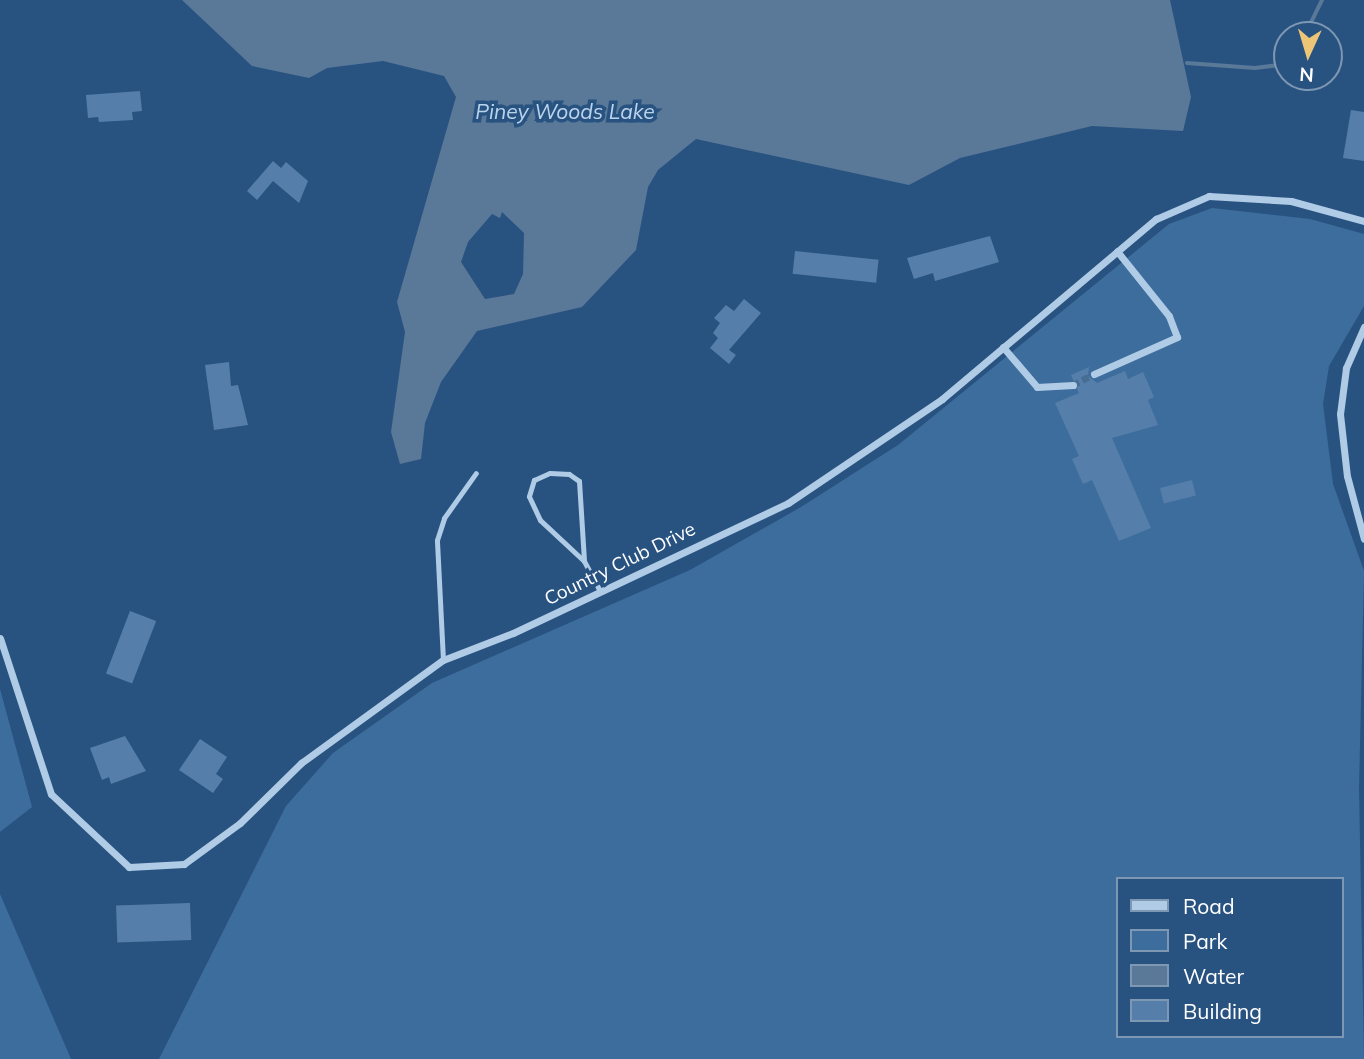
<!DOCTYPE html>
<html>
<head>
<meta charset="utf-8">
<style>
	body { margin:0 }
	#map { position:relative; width:1364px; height:1059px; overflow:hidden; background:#285380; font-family:Mulish,sans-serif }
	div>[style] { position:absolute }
	.green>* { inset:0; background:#3d6d9d }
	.water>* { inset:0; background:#5a7898 }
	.stream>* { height:3.5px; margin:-1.75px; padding:0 1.75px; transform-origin:1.75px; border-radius:1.75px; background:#5a7898 }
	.building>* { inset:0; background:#557faa; transform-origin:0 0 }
	.street-tunnel>* { height:7px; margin-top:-3.5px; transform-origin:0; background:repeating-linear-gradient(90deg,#486d93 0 7px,transparent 0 10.5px) }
	.lane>* { height:5px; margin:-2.5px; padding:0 2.5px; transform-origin:2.5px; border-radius:2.5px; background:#b0cbe5 }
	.street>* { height:7px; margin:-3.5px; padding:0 3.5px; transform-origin:3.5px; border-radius:3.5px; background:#b0cbe5 }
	span { translate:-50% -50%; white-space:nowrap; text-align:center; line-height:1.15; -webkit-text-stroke:7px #285380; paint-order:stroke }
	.street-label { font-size:19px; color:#fff }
	.water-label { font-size:21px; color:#bbd4ed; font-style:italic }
	.legend { position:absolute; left:1116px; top:877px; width:228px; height:161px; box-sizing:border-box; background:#285380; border:2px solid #7e98b3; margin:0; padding:9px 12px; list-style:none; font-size:21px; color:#fff }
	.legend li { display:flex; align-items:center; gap:14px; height:35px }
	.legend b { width:35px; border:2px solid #7e98b3 }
	.north { position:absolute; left:1273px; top:21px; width:70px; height:70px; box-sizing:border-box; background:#285380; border:2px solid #7e98b3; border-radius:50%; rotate:184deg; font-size:19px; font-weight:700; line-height:28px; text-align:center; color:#fff }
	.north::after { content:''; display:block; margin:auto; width:24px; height:32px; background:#edc577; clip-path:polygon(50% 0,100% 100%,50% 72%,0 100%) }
</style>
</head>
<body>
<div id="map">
	<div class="green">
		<i style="clip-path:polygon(evenodd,1212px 208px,1310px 219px,1364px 234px,1364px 306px,1329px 366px,1323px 404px,1333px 484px,1364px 571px,1359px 788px,1364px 1059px,159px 1059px,286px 806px,333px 753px,432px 683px,690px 570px,801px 507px,898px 445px,1169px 224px,1212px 208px,1117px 879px,1341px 879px,1341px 1036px,1117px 1036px,1117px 879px)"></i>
		<i style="clip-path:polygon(0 689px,32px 807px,0 832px)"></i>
		<i style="clip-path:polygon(0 894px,71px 1059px,0 1059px)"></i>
	</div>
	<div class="water">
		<i style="clip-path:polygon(evenodd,182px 0,1170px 0,1191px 97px,1183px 131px,1092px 126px,960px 158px,909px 185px,696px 139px,658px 170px,648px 187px,636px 250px,582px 307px,477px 331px,441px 382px,425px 423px,421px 459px,400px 464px,391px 432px,405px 332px,397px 302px,456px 97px,444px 76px,383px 61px,327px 68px,309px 78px,252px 66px,182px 0,502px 212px,524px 233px,523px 274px,514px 294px,485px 299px,461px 262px,468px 242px,492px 214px,500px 218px,502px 212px)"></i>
	</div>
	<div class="stream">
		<i style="left:1305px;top:35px;width:39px;rotate:-64deg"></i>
		<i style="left:1187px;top:63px;width:68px;rotate:4.2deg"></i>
		<i style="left:1255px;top:68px;width:24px;rotate:-7deg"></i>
		<i style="left:1279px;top:65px;width:11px;rotate:-41deg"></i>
	</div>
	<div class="building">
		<i style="clip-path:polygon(140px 91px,142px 111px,132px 112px,133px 120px,99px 122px,98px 117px,88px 118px,86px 95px)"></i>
		<i style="clip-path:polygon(1351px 110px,1364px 112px,1364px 161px,1343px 158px)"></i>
		<i style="clip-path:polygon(273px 161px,281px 168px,286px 162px,308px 181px,299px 203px,273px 181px,257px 200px,247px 191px)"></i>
		<i style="clip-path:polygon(990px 236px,999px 262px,935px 281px,933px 273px,914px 279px,907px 258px)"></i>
		<i style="left:795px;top:251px;width:84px;height:23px;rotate:6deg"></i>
		<i style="clip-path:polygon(744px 299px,761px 313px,729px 350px,736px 355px,729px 364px,710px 348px,718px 338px,713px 333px,720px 323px,714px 318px,726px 305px,734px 311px)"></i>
		<i style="clip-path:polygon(229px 362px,231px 386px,238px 385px,248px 425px,214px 430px,205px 365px)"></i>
		<i style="clip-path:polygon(1089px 367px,1088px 376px,1097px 383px,1125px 371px,1128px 379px,1143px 372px,1154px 397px,1148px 400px,1158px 425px,1112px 438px,1151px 528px,1119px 541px,1092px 480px,1083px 484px,1072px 459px,1079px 456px,1055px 403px,1079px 393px,1071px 375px)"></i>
		<i style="left:1192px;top:480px;width:16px;height:33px;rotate:76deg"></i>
		<i style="left:130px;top:611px;width:28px;height:67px;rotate:21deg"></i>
		<i style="clip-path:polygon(125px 736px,146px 771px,111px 784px,109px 777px,102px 780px,90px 748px)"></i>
		<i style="clip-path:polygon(200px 739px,227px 757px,216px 774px,223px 779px,213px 793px,179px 770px)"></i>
		<i style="left:190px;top:903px;width:37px;height:74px;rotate:88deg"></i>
	</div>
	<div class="street-tunnel">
		<i style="left:1073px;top:385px;width:24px;rotate:-28deg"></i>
	</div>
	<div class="lane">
		<i style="left:584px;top:561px;width:60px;rotate:-137deg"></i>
		<i style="left:540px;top:520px;width:26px;rotate:-115deg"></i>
		<i style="left:529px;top:496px;width:17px;rotate:-73deg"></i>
		<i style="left:534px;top:480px;width:17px;rotate:-24deg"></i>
		<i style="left:550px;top:473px;width:19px;rotate:3deg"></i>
		<i style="left:569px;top:474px;width:12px;rotate:35deg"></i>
		<i style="left:579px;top:481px;width:80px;rotate:86.4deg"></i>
		<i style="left:584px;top:561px;width:34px;rotate:62deg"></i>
		<i style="left:443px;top:660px;width:120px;rotate:-92.9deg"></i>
		<i style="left:437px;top:540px;width:23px;rotate:-72deg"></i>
		<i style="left:444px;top:518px;width:55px;rotate:-54.6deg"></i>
	</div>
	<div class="street">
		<i style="left:1364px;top:327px;width:45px;rotate:113.7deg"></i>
		<i style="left:1346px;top:368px;width:46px;rotate:97.4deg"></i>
		<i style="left:1340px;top:414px;width:62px;rotate:83.6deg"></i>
		<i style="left:1347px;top:476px;width:65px;rotate:74.9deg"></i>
		<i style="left:1003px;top:347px;width:52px;rotate:49.6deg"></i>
		<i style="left:1037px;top:387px;width:36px;rotate:-3deg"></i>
		<i style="left:1094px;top:374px;width:91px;rotate:-24deg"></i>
		<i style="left:1177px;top:337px;width:22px;rotate:-111deg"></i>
		<i style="left:1169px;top:316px;width:83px;rotate:-128.7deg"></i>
		<i style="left:0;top:638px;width:164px;rotate:71.9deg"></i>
		<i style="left:51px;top:794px;width:107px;rotate:43.1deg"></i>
		<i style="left:129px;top:867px;width:55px;rotate:-3.1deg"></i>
		<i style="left:184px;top:864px;width:69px;rotate:-36.2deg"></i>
		<i style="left:240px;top:823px;width:86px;rotate:-44.5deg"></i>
		<i style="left:301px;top:763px;width:175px;rotate:-36deg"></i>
		<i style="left:443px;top:660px;width:75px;rotate:-21.1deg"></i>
		<i style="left:513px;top:633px;width:304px;rotate:-25.3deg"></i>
		<i style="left:788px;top:503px;width:186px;rotate:-34deg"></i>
		<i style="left:942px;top:399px;width:280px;rotate:-40.1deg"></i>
		<i style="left:1156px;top:219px;width:58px;rotate:-23.5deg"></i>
		<i style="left:1209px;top:196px;width:82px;rotate:3.5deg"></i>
		<i style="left:1291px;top:201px;width:76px;rotate:15.3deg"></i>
	</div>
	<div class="street-label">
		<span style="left:620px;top:564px;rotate:-26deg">Country Club Drive</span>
	</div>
	<div class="water-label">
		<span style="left:565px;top:111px">Piney Woods Lake</span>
	</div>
	<ul class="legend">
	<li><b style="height:9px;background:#b0cbe5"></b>Road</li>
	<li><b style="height:19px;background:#3d6d9d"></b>Park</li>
	<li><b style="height:19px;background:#5a7898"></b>Water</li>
	<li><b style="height:19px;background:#557faa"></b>Building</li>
	</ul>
	<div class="north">N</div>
</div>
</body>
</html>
